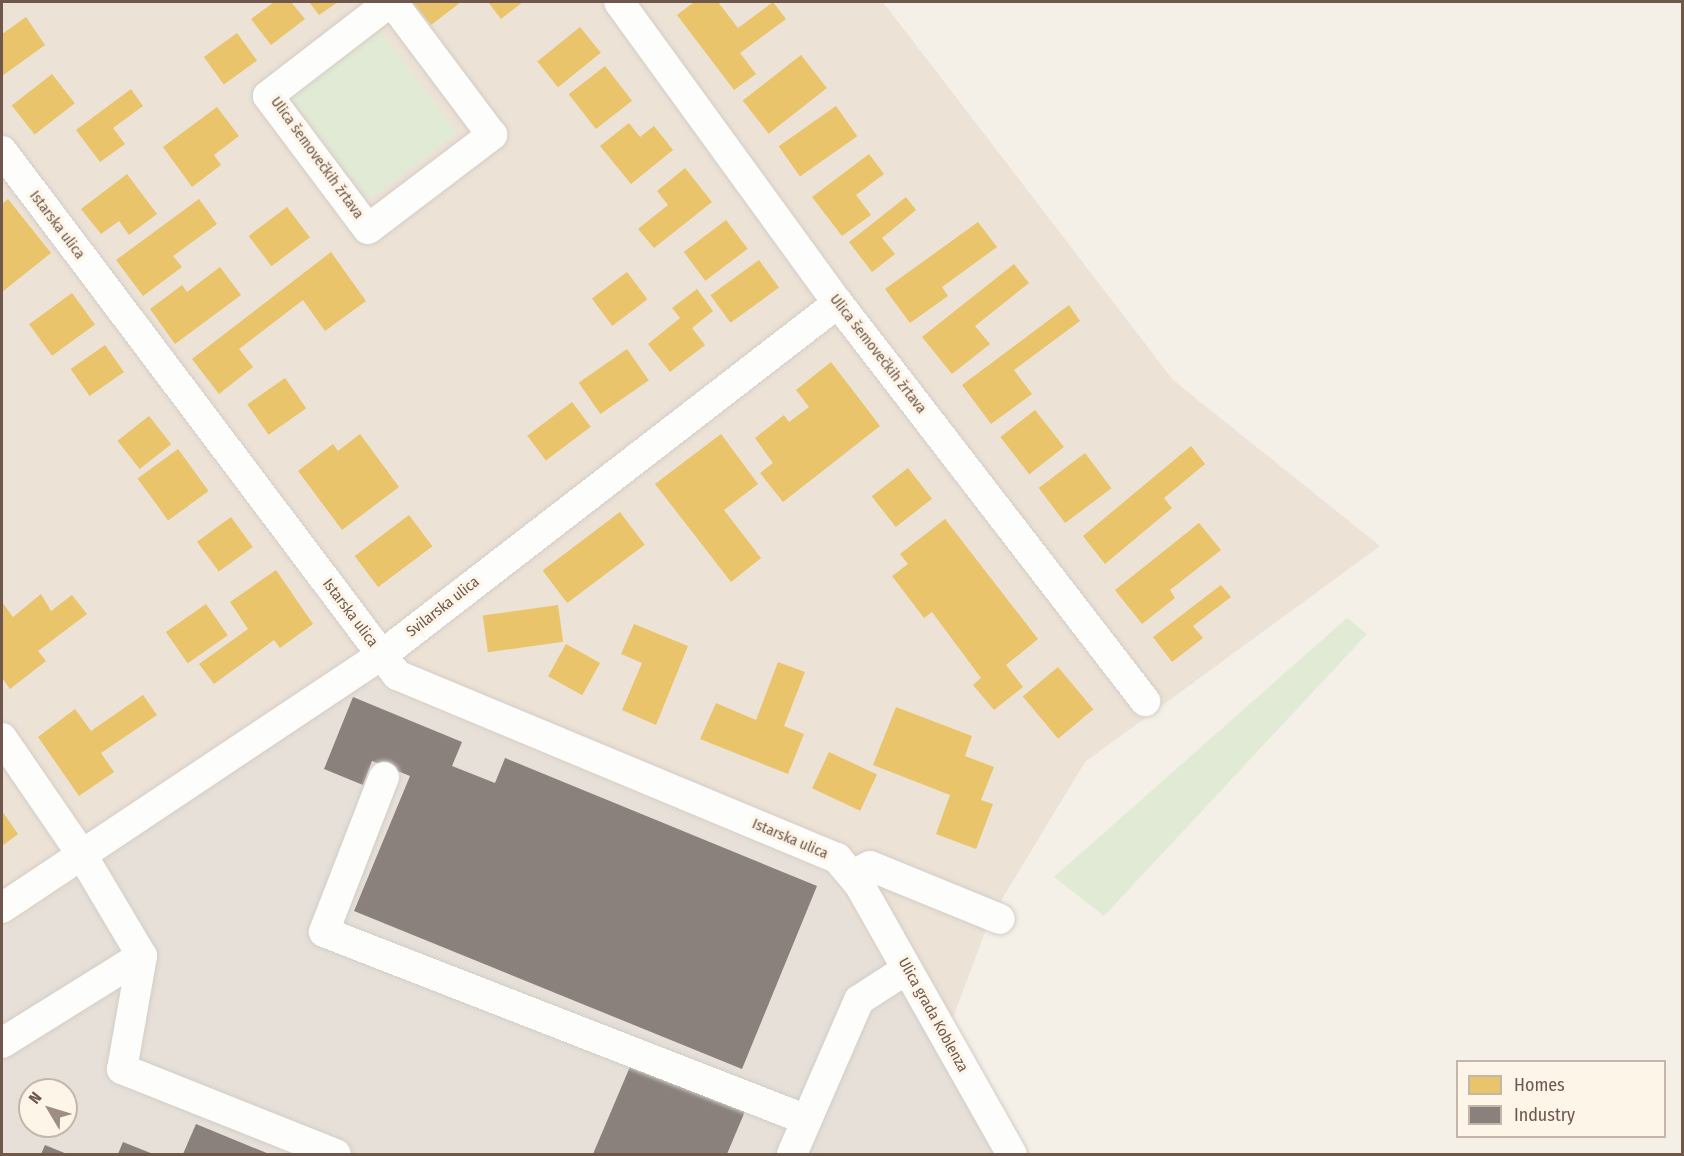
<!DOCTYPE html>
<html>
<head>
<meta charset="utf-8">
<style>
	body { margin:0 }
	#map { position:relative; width:1684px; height:1156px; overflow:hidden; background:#f4f0e8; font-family:"Fira Sans Condensed",sans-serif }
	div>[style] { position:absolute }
	.residential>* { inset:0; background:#ede2d6 }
	.industrial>* { inset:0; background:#e6e0d9 }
	.green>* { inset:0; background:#e1ead4; transform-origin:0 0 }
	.homes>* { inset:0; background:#e9c46a; transform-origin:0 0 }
	.industry>* { inset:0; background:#8a817c }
	.roads { filter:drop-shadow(0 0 2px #d3cdc6) drop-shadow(0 0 2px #d3cdc6) }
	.minor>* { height:30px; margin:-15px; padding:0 15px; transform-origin:15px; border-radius:15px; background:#fdfdfc }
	span { translate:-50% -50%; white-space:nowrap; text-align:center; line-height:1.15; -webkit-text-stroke:6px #fdf5e8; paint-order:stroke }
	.street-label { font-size:15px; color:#6f584b }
	.frame { position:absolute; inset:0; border:3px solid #6f584b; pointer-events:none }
	.legend { position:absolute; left:1456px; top:1060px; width:210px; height:78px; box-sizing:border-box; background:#fdf5e8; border:2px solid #c4b6a9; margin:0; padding:8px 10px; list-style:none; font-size:18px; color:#6f584b }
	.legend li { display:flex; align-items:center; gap:12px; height:30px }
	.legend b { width:30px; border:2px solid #c4b6a9 }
	.north { position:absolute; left:18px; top:1078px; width:60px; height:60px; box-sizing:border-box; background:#fdf5e8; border:2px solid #c4b6a9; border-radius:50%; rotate:308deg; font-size:16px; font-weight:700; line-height:24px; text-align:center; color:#6f584b }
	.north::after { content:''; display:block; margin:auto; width:21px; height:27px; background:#9e8d82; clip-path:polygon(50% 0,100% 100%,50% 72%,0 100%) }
</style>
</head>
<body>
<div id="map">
	<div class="residential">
		<i style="clip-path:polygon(2px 2px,883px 2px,1173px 380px,1380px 546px,1085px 762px,990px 919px,940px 1052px,2px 930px)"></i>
	</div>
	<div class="industrial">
		<i style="clip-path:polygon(evenodd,363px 681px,826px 873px,940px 1052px,998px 1154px,2px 1154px,2px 931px,363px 681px,30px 1090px,66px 1090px,66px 1126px,30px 1126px,30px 1090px)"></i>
	</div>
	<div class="green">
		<i style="left:380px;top:31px;width:128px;height:111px;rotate:53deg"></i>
		<i style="clip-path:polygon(1347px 618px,1367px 634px,1104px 916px,1054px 877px)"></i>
	</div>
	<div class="homes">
		<i style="clip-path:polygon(274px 2px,291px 2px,305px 19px,271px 45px,251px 19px)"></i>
		<i style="clip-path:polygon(309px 2px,338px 2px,319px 15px)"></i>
		<i style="clip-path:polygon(412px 2px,461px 2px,431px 25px)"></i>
		<i style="clip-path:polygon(488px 2px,523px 2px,501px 19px)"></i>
		<i style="clip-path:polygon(694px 2px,718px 2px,738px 28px,773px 2px,786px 19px,740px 53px,756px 74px,734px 90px,677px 15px)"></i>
		<i style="clip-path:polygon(26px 17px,45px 45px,2px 76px,2px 34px)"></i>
		<i style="left:580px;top:27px;width:33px;height:55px;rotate:51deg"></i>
		<i style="left:237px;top:33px;width:34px;height:41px;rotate:54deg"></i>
		<i style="left:801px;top:55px;width:42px;height:74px;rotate:52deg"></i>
		<i style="left:605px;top:66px;width:44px;height:46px;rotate:52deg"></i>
		<i style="left:52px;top:74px;width:37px;height:51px;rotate:52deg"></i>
		<i style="clip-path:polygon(131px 89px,143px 106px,113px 128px,125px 144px,100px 162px,76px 130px)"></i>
		<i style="left:836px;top:106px;width:37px;height:70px;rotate:55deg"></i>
		<i style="clip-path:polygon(217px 107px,239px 136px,214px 155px,221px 165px,192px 187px,163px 147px)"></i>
		<i style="clip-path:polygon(629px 123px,640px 137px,654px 126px,673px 150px,631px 184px,600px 146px)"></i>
		<i style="clip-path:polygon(869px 154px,884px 174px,856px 195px,871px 215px,842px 236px,812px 197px)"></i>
		<i style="clip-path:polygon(685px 168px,712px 202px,654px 248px,638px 229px,668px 205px,657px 191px)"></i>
		<i style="clip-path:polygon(127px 174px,157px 214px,129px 235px,119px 221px,101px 234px,81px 209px)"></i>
		<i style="clip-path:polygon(906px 197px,916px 210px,882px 238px,895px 254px,872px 272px,849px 242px)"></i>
		<i style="clip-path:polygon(8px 199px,51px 253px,2px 292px,2px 204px)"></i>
		<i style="clip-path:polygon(199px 199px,217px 224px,173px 256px,182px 267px,143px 296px,116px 260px)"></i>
		<i style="left:287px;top:207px;width:38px;height:48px;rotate:53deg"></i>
		<i style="left:726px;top:220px;width:36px;height:53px;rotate:53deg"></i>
		<i style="clip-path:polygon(978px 222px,997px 247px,942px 287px,948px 296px,910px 323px,885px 289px)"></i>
		<i style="clip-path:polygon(331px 252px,366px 301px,325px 331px,303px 300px,239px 349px,253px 367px,219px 394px,192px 359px)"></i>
		<i style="left:759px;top:260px;width:34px;height:60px;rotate:54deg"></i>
		<i style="clip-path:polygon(1014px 264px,1029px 283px,975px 326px,990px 344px,952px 374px,922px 337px)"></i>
		<i style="clip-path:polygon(220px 267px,241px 295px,175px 344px,150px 309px,182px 285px,187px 292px)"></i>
		<i style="left:627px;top:272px;width:34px;height:44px;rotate:53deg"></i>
		<i style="clip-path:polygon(697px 289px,713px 311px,692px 328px,705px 345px,670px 372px,648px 344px,680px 318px,672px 308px)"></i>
		<i style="left:72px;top:293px;width:39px;height:53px;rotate:54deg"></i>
		<i style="clip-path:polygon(1069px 305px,1080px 321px,1014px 370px,1032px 394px,991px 424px,962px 385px)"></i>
		<i style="left:105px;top:345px;width:33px;height:42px;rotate:55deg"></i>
		<i style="left:627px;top:349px;width:38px;height:59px;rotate:55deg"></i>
		<i style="clip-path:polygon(831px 362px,880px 426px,783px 502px,760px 473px,773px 463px,755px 438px,784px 415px,789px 422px,809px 407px,796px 390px)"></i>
		<i style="left:285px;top:378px;width:37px;height:46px;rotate:55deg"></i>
		<i style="left:572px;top:402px;width:31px;height:56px;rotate:53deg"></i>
		<i style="left:1035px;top:410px;width:47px;height:44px;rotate:52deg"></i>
		<i style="left:149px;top:416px;width:36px;height:40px;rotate:52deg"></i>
		<i style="clip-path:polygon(360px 434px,399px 487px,342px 530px,298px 471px,333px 444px,338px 451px)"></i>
		<i style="clip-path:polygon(721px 434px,758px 484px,724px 510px,761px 558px,731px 582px,655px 484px)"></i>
		<i style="clip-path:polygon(1191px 446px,1205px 464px,1164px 498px,1172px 508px,1105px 564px,1083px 536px)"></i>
		<i style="left:178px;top:449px;width:52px;height:50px;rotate:54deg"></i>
		<i style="left:1085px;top:453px;width:44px;height:58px;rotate:53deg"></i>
		<i style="left:908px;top:468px;width:39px;height:46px;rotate:52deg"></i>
		<i style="left:620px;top:512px;width:41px;height:97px;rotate:53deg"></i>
		<i style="left:409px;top:515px;width:39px;height:68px;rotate:53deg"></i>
		<i style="left:231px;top:517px;width:37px;height:42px;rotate:54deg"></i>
		<i style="clip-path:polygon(945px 519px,1038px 639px,1006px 665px,1023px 687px,994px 710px,973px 685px,981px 678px,932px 612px,924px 618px,892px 576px,908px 564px,900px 554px)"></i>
		<i style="clip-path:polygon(1199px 523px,1221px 550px,1170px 590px,1175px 598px,1142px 624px,1115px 590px)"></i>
		<i style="clip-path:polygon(276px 570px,313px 624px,280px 648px,274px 640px,214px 684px,199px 664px,248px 629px,230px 602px)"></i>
		<i style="clip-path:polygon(1221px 585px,1231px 597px,1193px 626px,1203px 638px,1172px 662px,1153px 637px)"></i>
		<i style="clip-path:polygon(41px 594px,51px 611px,72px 595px,87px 614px,38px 651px,46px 661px,10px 689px,2px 678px,2px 602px,13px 617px)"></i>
		<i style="left:206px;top:604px;width:38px;height:49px;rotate:55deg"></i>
		<i style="left:558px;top:605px;width:37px;height:76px;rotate:82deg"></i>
		<i style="clip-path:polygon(634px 624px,688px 646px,656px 725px,622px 710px,642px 663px,621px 654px)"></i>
		<i style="left:566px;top:644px;width:39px;height:37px;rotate:29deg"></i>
		<i style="clip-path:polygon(778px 662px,805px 672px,784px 726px,804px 734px,788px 774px,700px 739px,716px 703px,756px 720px)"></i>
		<i style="left:1058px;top:667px;width:55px;height:46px;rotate:50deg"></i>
		<i style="clip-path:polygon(143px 695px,157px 715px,101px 753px,114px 772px,79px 796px,38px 737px,75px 709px,91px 731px)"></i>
		<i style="clip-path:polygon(896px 707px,972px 736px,965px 756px,994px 767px,981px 800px,993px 804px,976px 849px,936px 834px,950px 795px,873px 765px)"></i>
		<i style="left:829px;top:752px;width:53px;height:40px;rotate:25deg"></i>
		<i style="clip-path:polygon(2px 811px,18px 834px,2px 846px)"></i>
	</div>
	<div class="industry">
		<i style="clip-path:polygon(353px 697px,462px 742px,452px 766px,495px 783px,505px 758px,817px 886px,742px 1069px,354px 911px,410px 776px,372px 761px,363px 785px,324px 769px)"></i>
		<i style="clip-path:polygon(632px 1062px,746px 1109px,727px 1154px,593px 1154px)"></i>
		<i style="clip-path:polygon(196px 1124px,269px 1154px,183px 1154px)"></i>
		<i style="clip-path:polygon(123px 1142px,153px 1154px,118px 1154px)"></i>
		<i style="clip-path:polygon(45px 1145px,67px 1154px,41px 1154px)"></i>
	</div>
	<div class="roads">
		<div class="minor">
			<i style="left:390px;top:2px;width:154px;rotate:142.4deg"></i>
			<i style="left:268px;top:96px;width:166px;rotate:53.1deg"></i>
			<i style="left:368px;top:229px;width:156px;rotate:-37.2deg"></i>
			<i style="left:492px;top:135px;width:166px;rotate:-126.9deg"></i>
			<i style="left:619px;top:2px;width:372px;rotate:54deg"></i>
			<i style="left:838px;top:303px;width:503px;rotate:52.35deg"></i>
			<i style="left:2px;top:151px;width:656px;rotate:52.99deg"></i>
			<i style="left:397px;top:675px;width:477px;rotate:22.6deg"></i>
			<i style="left:837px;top:858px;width:34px;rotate:50deg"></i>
			<i style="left:859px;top:884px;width:310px;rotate:60.5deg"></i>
			<i style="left:2px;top:738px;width:142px;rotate:55.6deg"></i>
			<i style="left:82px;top:855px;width:117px;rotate:59.3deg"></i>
			<i style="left:384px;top:777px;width:166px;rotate:111.2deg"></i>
			<i style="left:324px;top:932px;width:518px;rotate:21.27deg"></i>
			<i style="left:853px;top:875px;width:19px;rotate:-28deg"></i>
			<i style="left:870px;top:866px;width:140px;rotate:22.2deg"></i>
			<i style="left:2px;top:908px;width:457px;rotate:-33.7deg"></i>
			<i style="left:382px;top:655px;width:576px;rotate:-37.67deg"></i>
			<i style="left:2px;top:1043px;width:165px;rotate:-31.9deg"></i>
			<i style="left:142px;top:956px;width:115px;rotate:100deg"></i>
			<i style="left:122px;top:1069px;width:230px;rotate:21.7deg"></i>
			<i style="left:792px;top:1154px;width:168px;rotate:-66.5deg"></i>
			<i style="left:859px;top:1000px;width:57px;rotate:-32.9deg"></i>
		</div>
	</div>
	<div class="street-label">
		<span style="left:317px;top:158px;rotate:54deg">Ulica šemovečkih žrtava</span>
		<span style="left:57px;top:225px;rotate:53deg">Istarska ulica</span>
		<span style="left:878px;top:354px;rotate:52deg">Ulica šemovečkih žrtava</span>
		<span style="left:443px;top:607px;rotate:-38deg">Svilarska ulica</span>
		<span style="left:350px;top:613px;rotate:53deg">Istarska ulica</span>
		<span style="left:790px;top:839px;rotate:23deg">Istarska ulica</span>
		<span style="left:933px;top:1015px;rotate:61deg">Ulica grada Koblenza</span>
	</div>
	<div class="frame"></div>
	<ul class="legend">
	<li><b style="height:16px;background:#e9c46a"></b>Homes</li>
	<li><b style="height:16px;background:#8a817c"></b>Industry</li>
	</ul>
	<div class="north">N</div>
</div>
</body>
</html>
